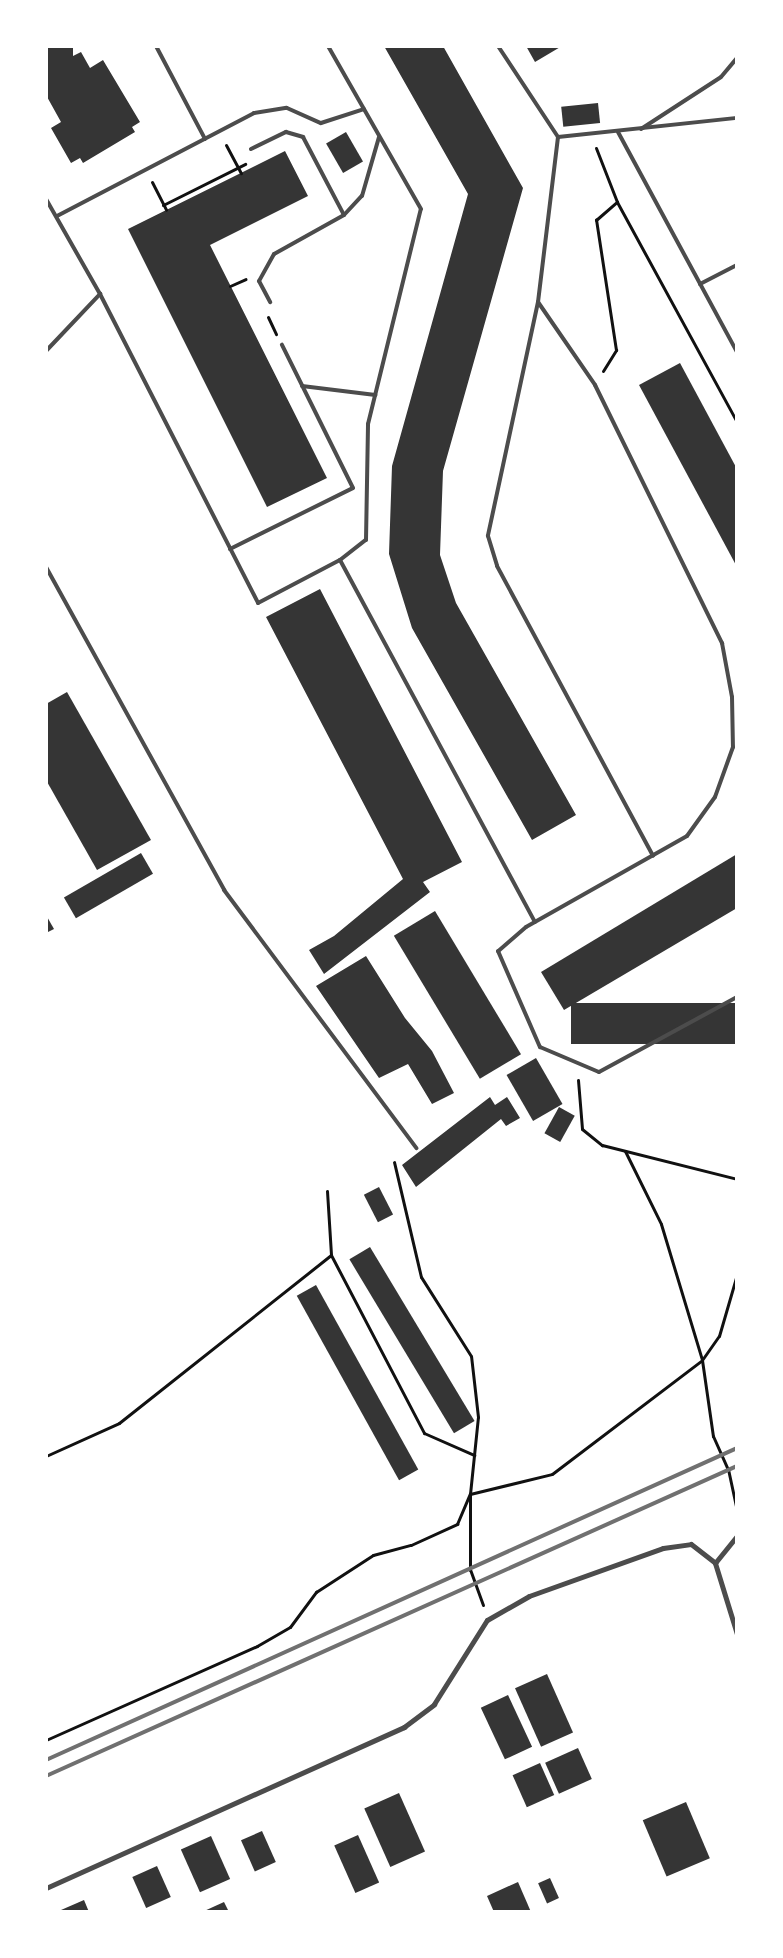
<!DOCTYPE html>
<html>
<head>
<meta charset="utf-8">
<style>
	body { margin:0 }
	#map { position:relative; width:783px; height:1958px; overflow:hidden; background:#fff; font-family:Ubuntu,sans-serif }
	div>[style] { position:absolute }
	.building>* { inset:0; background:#353535; transform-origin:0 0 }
	.path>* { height:3px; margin:-1.5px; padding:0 1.5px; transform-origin:1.5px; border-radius:1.5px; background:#111 }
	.service>* { height:4px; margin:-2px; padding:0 2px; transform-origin:2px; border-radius:2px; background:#4c4c4c }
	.minor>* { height:5px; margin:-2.5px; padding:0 2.5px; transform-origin:2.5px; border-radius:2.5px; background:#4c4c4c }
	.rail>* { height:4px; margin:-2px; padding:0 2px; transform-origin:2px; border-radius:2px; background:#707070 }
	span { translate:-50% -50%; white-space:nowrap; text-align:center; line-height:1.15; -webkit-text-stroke:4.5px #fff; paint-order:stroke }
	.frame { position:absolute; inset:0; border:48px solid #fff; pointer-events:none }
</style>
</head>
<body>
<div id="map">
	<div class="building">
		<i style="clip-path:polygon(46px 46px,73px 46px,73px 56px,81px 52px,90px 68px,103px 60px,140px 122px,132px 127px,135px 132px,83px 163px,80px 158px,71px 163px,51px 128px,61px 122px,46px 95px)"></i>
		<i style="clip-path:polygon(384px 46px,443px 46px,523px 188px,443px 471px,440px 555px,456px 603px,576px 815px,532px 840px,412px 628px,389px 554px,392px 466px,468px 194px)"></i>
		<i style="clip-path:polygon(526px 46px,562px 46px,535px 62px)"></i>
		<i style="left:598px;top:103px;width:20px;height:37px;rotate:84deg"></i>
		<i style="left:346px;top:132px;width:34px;height:23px;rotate:60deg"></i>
		<i style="clip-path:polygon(285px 151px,308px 196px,210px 245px,327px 478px,267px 507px,128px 229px)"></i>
		<i style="clip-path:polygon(680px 363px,737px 469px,737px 567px,639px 385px)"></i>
		<i style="clip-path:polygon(320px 589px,462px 862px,423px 882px,430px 892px,324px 974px,309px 950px,334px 936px,403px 879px,266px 617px)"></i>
		<i style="clip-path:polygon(67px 692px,151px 840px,97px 870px,46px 780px,46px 704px)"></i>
		<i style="left:141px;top:853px;width:24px;height:89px;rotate:60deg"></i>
		<i style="clip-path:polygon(737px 854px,737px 908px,564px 1010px,541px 972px)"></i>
		<i style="left:435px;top:911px;width:167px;height:48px;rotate:59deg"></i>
		<i style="clip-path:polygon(46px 915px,54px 929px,46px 933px)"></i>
		<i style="clip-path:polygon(366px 956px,405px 1018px,432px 1051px,454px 1093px,432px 1104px,408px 1064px,379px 1078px,316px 986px)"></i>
		<i style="left:737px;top:1003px;width:41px;height:166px;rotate:90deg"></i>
		<i style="left:536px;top:1058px;width:53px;height:34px;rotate:60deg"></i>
		<i style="clip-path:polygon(490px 1097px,495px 1105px,507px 1097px,520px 1118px,506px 1126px,501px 1119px,416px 1187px,402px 1165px)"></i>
		<i style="left:559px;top:1107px;width:18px;height:30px;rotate:29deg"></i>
		<i style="left:379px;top:1187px;width:31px;height:17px;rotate:63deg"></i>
		<i style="left:370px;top:1247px;width:203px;height:24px;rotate:59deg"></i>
		<i style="left:316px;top:1285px;width:211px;height:22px;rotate:61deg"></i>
		<i style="left:547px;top:1674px;width:64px;height:35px;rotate:66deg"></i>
		<i style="left:508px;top:1695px;width:57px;height:30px;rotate:65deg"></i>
		<i style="left:578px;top:1748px;width:34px;height:36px;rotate:66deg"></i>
		<i style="left:540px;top:1763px;width:35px;height:30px;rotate:66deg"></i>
		<i style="left:399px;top:1793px;width:64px;height:38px;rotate:66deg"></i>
		<i style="left:686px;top:1802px;width:61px;height:47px;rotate:67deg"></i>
		<i style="left:262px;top:1831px;width:34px;height:23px;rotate:66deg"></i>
		<i style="left:358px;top:1835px;width:52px;height:26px;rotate:66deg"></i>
		<i style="left:211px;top:1836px;width:47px;height:33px;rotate:66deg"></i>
		<i style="left:157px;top:1866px;width:34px;height:27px;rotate:66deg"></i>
		<i style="left:550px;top:1878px;width:22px;height:13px;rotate:66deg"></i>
		<i style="clip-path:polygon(518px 1882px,531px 1912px,494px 1912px,487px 1896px)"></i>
		<i style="clip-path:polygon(84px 1900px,89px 1912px,62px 1912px,61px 1910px)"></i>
		<i style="clip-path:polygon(224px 1902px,229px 1912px,202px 1912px)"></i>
	</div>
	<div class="path">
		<i style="left:226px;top:145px;width:32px;rotate:62deg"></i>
		<i style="left:596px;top:148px;width:58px;rotate:68.7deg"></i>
		<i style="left:617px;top:202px;width:251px;rotate:61.4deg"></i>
		<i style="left:152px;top:182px;width:31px;rotate:63deg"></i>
		<i style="left:163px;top:205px;width:92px;rotate:-26.6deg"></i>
		<i style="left:230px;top:286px;width:17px;rotate:-24deg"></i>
		<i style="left:268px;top:317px;width:19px;rotate:65deg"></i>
		<i style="left:603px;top:371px;width:25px;rotate:-58deg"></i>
		<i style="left:616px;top:350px;width:132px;rotate:-98.7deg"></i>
		<i style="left:596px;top:220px;width:28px;rotate:-41deg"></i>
		<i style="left:578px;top:1080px;width:49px;rotate:85.3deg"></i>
		<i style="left:582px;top:1129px;width:26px;rotate:39deg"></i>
		<i style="left:602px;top:1145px;width:139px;rotate:14.1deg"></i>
		<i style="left:625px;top:1151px;width:81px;rotate:63.7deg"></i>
		<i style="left:661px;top:1224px;width:142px;rotate:73.2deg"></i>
		<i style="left:702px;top:1360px;width:77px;rotate:81.8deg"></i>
		<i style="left:713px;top:1436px;width:36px;rotate:66deg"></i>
		<i style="left:728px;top:1469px;width:43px;rotate:77.9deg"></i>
		<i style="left:327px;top:1191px;width:64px;rotate:86.4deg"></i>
		<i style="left:331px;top:1255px;width:201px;rotate:62.4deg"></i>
		<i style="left:424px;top:1433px;width:55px;rotate:23.7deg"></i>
		<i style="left:46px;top:1456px;width:80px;rotate:-24.3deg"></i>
		<i style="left:119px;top:1423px;width:270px;rotate:-38.4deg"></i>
		<i style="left:483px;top:1605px;width:37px;rotate:-110deg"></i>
		<i style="left:470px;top:1570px;width:76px;rotate:-90deg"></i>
		<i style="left:470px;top:1494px;width:84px;rotate:-13.7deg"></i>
		<i style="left:552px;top:1474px;width:188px;rotate:-37.2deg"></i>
		<i style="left:702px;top:1360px;width:29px;rotate:-55deg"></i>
		<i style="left:719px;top:1336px;width:65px;rotate:-73.8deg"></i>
		<i style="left:46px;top:1740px;width:231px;rotate:-24deg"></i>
		<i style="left:257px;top:1646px;width:38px;rotate:-30deg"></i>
		<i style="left:290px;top:1627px;width:44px;rotate:-53.4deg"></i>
		<i style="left:316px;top:1592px;width:68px;rotate:-33deg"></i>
		<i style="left:373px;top:1555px;width:39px;rotate:-15deg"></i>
		<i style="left:411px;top:1545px;width:51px;rotate:-24.5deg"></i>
		<i style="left:457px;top:1524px;width:33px;rotate:-67deg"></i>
		<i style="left:470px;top:1494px;width:77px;rotate:-84.1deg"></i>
		<i style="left:478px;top:1417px;width:61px;rotate:-96.5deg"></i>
		<i style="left:471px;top:1356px;width:93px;rotate:-122.3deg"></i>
		<i style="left:421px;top:1277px;width:118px;rotate:-103.2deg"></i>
	</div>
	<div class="service">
		<i style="left:156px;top:46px;width:105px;rotate:62.2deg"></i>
		<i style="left:498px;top:46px;width:109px;rotate:56.6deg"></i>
		<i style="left:558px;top:137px;width:166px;rotate:96.9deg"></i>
		<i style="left:538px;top:302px;width:239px;rotate:102.1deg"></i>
		<i style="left:488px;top:536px;width:31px;rotate:73deg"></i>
		<i style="left:497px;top:566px;width:329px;rotate:61.7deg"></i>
		<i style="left:641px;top:129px;width:95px;rotate:-33deg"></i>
		<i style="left:721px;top:77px;width:25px;rotate:-50deg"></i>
		<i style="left:618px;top:132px;width:250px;rotate:61.6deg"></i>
		<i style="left:558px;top:137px;width:180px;rotate:-6.1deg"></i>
		<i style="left:251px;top:149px;width:39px;rotate:-26deg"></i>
		<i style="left:286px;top:132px;width:18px;rotate:16deg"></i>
		<i style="left:303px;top:137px;width:88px;rotate:62.3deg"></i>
		<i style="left:344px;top:215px;width:80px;rotate:150.9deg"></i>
		<i style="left:274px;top:254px;width:31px;rotate:119deg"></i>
		<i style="left:259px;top:281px;width:24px;rotate:62deg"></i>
		<i style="left:46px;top:199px;width:109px;rotate:60.4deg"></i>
		<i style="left:100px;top:294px;width:347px;rotate:62.9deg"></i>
		<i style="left:258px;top:603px;width:93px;rotate:-27.7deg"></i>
		<i style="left:340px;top:560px;width:33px;rotate:-38deg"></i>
		<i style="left:366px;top:540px;width:116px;rotate:-89deg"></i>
		<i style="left:368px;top:424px;width:221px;rotate:-76.2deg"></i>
		<i style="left:421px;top:209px;width:188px;rotate:-119.7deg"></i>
		<i style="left:344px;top:215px;width:26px;rotate:-47deg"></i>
		<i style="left:362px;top:196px;width:61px;rotate:-73.9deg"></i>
		<i style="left:57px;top:216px;width:222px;rotate:-27.6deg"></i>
		<i style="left:254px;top:113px;width:33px;rotate:-9deg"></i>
		<i style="left:287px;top:108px;width:37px;rotate:24deg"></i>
		<i style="left:321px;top:123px;width:45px;rotate:-18deg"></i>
		<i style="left:700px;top:284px;width:42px;rotate:-27.2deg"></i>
		<i style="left:538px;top:302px;width:101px;rotate:55.5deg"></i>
		<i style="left:595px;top:385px;width:288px;rotate:63.8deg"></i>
		<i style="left:722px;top:643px;width:55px;rotate:79.5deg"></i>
		<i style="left:732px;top:697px;width:50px;rotate:88.9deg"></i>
		<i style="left:733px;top:747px;width:53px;rotate:109.8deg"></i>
		<i style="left:715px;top:797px;width:48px;rotate:125.7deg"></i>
		<i style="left:687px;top:836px;width:185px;rotate:150.5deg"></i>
		<i style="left:526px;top:927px;width:37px;rotate:139deg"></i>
		<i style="left:498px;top:951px;width:105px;rotate:66.4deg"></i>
		<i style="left:540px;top:1047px;width:64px;rotate:23deg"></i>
		<i style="left:599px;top:1072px;width:157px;rotate:-28.5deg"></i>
		<i style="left:46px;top:351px;width:79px;rotate:-46.5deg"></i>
		<i style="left:302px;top:386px;width:74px;rotate:7deg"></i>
		<i style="left:230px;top:549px;width:137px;rotate:-26.4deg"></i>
		<i style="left:353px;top:488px;width:160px;rotate:-116.4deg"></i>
		<i style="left:340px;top:560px;width:411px;rotate:61.7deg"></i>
		<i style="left:46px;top:567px;width:369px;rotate:61.1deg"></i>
		<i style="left:224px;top:890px;width:322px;rotate:53.3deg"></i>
	</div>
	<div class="minor">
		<i style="left:715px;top:1563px;width:74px;rotate:72.8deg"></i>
		<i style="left:715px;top:1563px;width:35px;rotate:-51deg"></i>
		<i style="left:46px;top:1888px;width:393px;rotate:-24.2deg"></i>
		<i style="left:404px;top:1727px;width:38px;rotate:-37deg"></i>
		<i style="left:434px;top:1704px;width:99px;rotate:-57.8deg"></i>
		<i style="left:487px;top:1620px;width:48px;rotate:-29.7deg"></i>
		<i style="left:529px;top:1596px;width:142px;rotate:-19.7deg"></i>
		<i style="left:663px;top:1548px;width:28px;rotate:-8deg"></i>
		<i style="left:691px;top:1544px;width:31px;rotate:38deg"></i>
	</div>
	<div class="rail">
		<i style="left:46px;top:1760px;width:758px;rotate:-24.3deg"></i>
		<i style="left:46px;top:1776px;width:757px;rotate:-24.16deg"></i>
	</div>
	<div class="frame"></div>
</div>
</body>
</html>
